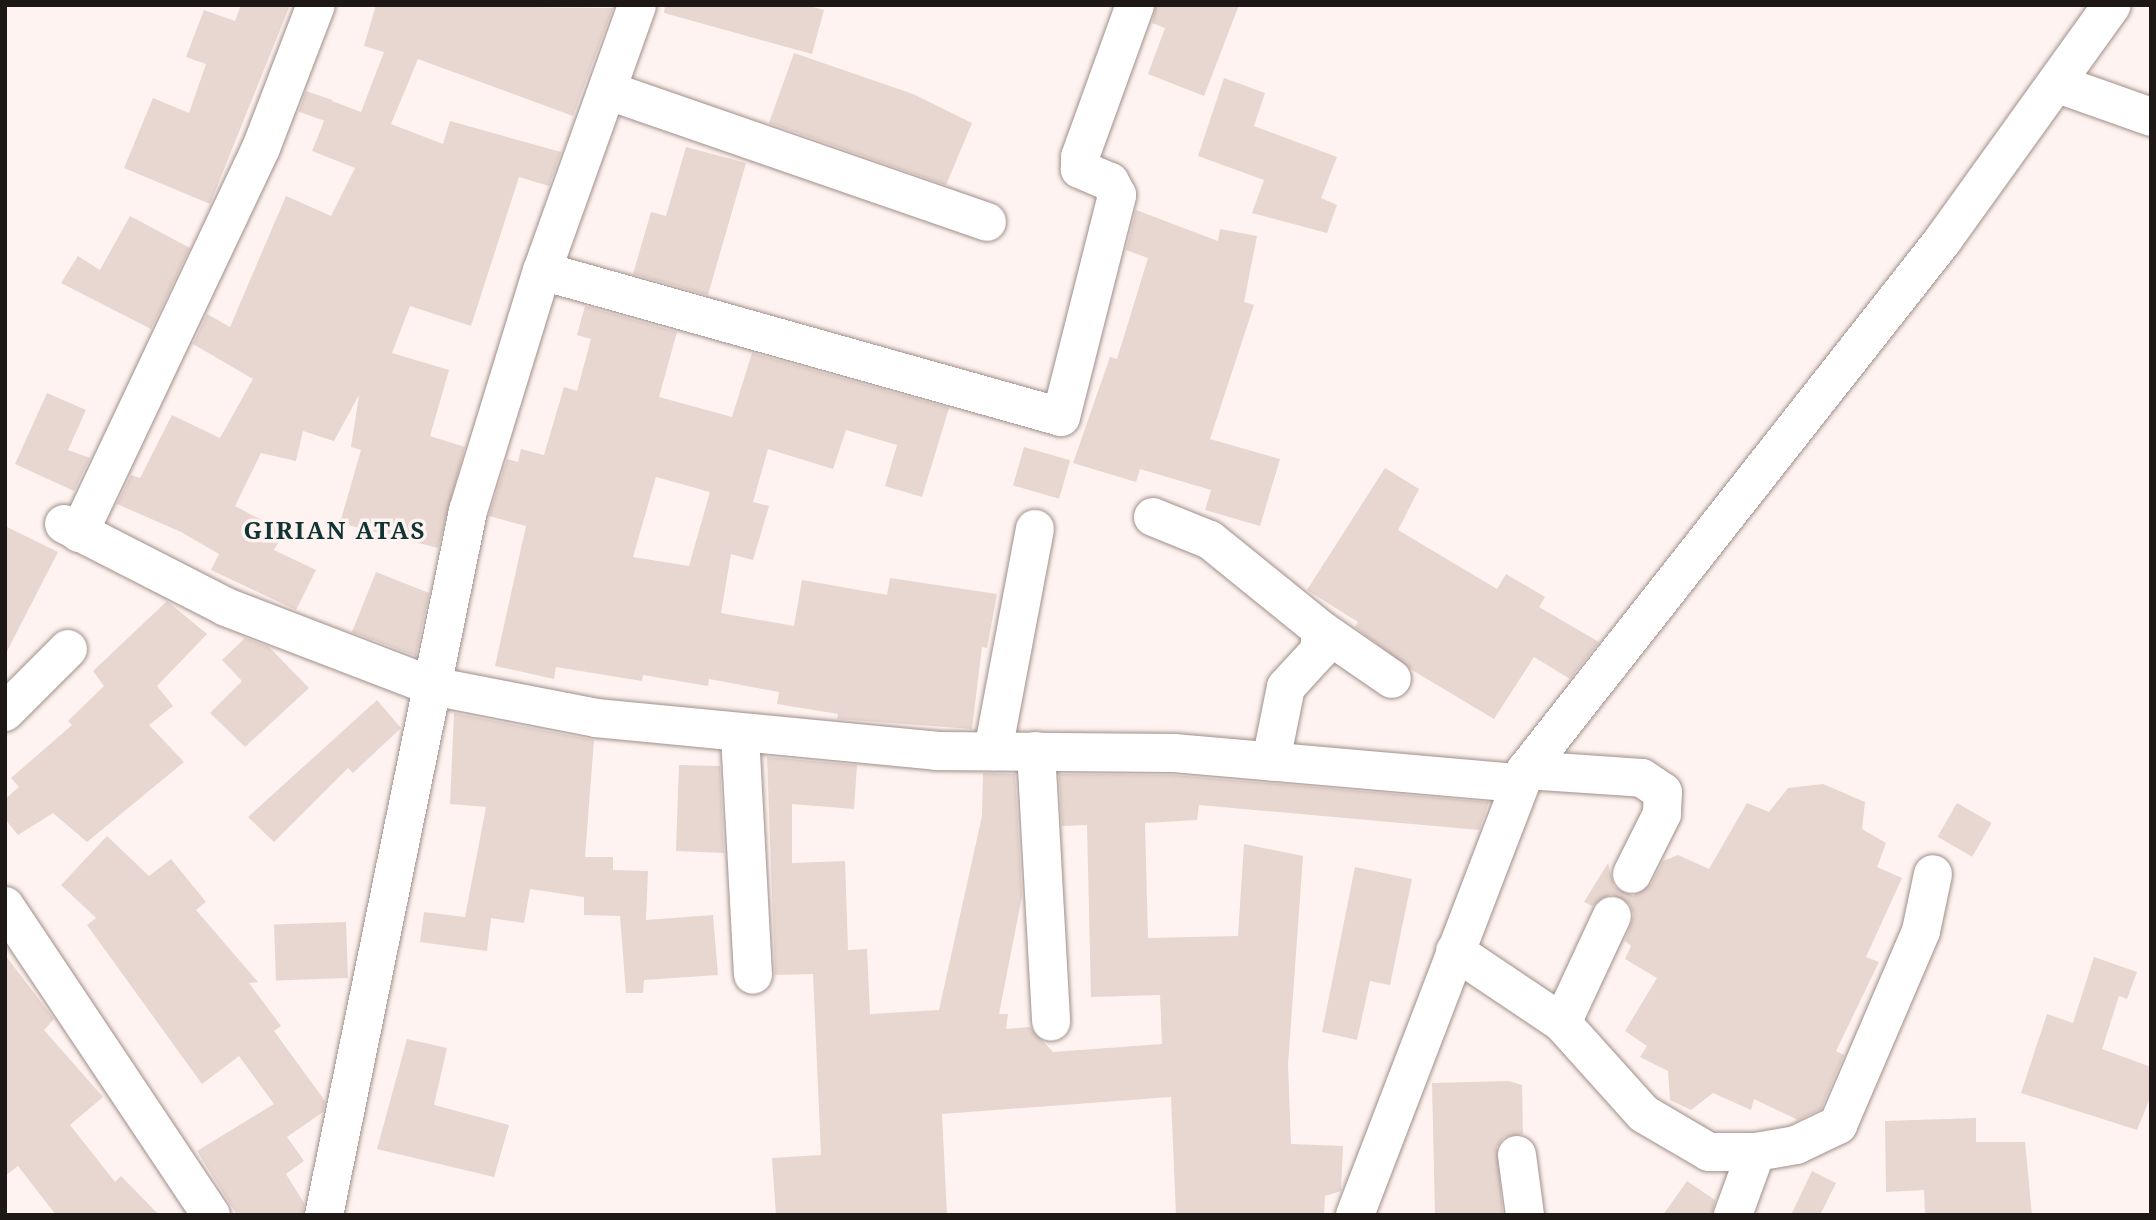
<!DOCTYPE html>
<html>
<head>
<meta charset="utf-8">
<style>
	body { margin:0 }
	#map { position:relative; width:2156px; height:1220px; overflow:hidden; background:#fef3f0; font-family:"Noto Serif",serif }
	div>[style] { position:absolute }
	.building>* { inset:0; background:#e8d6d0; transform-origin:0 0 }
	.roads { filter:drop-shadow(0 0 2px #a08f8a) drop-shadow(0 0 2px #a08f8a) }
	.minor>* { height:38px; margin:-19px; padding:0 19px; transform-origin:19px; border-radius:19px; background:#fff }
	span { translate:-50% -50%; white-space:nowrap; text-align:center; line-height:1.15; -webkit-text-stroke:7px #fef3f0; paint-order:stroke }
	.district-label { font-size:24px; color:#103334; font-weight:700; letter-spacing:2px }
	.frame { position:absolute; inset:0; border:7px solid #1d1715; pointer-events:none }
</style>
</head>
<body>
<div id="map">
	<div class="building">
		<i style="clip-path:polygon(241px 5px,290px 5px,210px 204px,124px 168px,153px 98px,189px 113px,206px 64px,186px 57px,204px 10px,235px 21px)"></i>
		<i style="clip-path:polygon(376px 5px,613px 8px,573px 116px,418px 59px,391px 124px,443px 144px,450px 121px,561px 152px,549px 186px,519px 177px,471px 326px,410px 306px,392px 353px,449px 370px,430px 436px,465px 447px,438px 548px,340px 523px,361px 450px,351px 447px,359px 395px,334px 441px,303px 431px,296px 461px,261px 453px,235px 506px,284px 532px,274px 550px,316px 570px,296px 610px,211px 570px,219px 554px,181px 532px,117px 504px,131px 475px,140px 478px,172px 415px,220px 438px,253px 379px,193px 344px,207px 314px,230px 327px,286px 196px,331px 216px,355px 168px,312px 151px,332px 101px,361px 112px,384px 52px,364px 46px)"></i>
		<i style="clip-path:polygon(665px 5px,806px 5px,824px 10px,812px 54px,664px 13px)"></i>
		<i style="clip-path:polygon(1156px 5px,1239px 5px,1204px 96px,1148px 74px,1165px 28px,1152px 23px)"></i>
		<i style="clip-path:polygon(794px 53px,913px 94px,972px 123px,946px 185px,769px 123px)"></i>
		<i style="clip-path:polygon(1224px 78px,1265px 93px,1254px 126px,1337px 157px,1321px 198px,1337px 205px,1327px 233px,1252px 213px,1264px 180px,1198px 156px)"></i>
		<i style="left:306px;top:91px;width:28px;height:22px;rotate:19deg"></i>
		<i style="clip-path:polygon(686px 147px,746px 163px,708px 295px,633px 274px,651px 212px,666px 216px)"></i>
		<i style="clip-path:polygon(1136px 210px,1218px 241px,1220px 229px,1257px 236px,1244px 302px,1254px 305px,1210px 439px,1280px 459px,1260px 526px,1205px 510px,1211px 490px,1140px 469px,1136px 482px,1073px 463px,1110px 357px,1117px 359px,1148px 258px,1126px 250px)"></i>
		<i style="clip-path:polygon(130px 216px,190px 248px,151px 329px,61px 283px,78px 256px,100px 270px)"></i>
		<i style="clip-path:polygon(evenodd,585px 306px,677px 332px,659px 397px,732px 417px,752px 353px,949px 408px,922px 497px,885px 486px,897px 445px,846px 430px,833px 469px,768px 449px,753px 502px,769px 506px,753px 560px,731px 554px,721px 613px,794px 626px,802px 580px,887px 595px,890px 578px,997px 594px,987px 648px,982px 647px,972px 729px,837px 719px,838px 714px,777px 704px,779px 692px,709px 679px,708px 686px,643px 675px,642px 681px,556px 667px,554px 679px,495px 666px,526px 526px,489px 516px,507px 459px,518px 462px,521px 449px,544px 455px,564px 387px,577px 391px,591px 339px,577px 335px,585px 306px,656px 477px,710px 492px,689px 566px,633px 557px,656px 477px)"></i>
		<i style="clip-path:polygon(47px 393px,86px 410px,68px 450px,90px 458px,74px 491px,15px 464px)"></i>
		<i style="left:1024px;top:447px;width:48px;height:40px;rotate:16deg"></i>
		<i style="clip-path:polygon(1385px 468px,1419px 489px,1398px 530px,1497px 589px,1506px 574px,1545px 597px,1539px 607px,1599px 642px,1570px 679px,1534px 657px,1494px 719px,1412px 670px,1355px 627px,1358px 622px,1307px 590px)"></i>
		<i style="clip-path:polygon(5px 526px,58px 552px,5px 655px)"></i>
		<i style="clip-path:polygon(376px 572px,429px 593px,416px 656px,352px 632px)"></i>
		<i style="clip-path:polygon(167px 601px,207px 634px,157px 686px,173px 706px,149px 725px,184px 762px,87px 842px,53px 813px,18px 835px,5px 819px,5px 799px,19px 787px,11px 778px,72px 725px,68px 721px,104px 686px,93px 671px)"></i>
		<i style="clip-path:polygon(245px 638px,269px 647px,309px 688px,245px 747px,210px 713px,242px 681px,222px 660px)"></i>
		<i style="clip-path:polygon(377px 700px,401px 728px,353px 773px,348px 768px,274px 842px,248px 817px)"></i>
		<i style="clip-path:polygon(454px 713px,594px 740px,585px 857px,613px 857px,613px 870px,648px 871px,646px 920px,713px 915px,718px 975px,644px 980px,643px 993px,626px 993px,620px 916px,584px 915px,584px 897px,530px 889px,524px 923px,491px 918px,487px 951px,420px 942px,424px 912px,465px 917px,486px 807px,450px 804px)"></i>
		<i style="clip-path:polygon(767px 757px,857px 765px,854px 809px,792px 804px,792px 863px,845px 861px,848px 950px,867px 949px,870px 1014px,939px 1010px,982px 816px,983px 773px,1015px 774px,1022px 896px,999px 1014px,1008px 1014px,1006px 1029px,1030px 1027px,1053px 1052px,1162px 1044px,1160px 995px,1091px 997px,1087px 825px,1062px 826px,1059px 774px,1173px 775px,1489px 802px,1479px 830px,1199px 805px,1197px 820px,1145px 823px,1148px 938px,1238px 936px,1244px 844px,1303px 856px,1288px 1065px,1291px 1144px,1343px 1146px,1341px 1191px,1325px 1196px,1324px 1215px,1176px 1215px,1171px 1097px,942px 1114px,947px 1215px,776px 1215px,772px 1158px,821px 1155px,813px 974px,775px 975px)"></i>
		<i style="clip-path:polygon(679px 765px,720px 766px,724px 853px,676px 851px)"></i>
		<i style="clip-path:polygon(1823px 784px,1865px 802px,1862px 829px,1886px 843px,1877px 867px,1902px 878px,1866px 957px,1879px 962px,1836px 1051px,1844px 1055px,1821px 1109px,1798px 1120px,1754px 1099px,1751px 1110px,1713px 1093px,1691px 1110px,1670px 1100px,1668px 1071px,1640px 1057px,1647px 1046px,1625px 1031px,1657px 978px,1625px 959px,1631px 946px,1625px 941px,1634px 915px,1630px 904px,1611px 894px,1592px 906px,1584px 902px,1608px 863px,1614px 887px,1633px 896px,1651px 884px,1663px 861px,1678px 855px,1709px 869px,1747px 803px,1769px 812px,1788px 788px)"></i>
		<i style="left:1957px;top:803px;width:40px;height:39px;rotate:30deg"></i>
		<i style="clip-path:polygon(107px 836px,149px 876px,171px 859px,206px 902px,196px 910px,258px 982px,249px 983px,281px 1026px,274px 1031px,325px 1101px,323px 1112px,287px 1137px,304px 1161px,286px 1174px,304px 1203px,303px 1215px,237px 1215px,197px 1151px,274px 1104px,239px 1056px,202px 1084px,87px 925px,96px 918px,61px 885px)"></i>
		<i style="clip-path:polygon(1355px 867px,1412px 879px,1390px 985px,1370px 981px,1357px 1040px,1322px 1032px)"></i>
		<i style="left:346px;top:922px;width:56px;height:72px;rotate:88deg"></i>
		<i style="clip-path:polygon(5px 955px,54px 1019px,44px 1030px,103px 1097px,70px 1125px,115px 1182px,121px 1176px,159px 1215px,56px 1215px,18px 1166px,5px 1176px)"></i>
		<i style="clip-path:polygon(2094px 957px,2137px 972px,2127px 999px,2119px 996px,2102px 1049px,2151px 1067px,2151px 1096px,2137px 1130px,2021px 1093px,2047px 1014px,2073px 1023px)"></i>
		<i style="clip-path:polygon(407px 1039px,447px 1048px,434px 1105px,509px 1125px,494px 1177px,377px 1149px)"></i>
		<i style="clip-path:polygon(1509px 1081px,1522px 1085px,1523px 1134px,1504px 1137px,1497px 1147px,1503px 1215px,1435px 1215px,1432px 1083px)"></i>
		<i style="clip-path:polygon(1976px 1118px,1976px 1142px,2025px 1142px,2032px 1215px,1925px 1215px,1924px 1190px,1886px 1192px,1885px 1121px)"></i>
		<i style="clip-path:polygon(1812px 1171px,1836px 1183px,1820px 1215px,1791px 1215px)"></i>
		<i style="clip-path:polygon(1687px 1181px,1715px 1200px,1712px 1215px,1663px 1215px)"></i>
	</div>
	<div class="roads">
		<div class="minor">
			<i style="left:2058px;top:84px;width:99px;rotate:19.5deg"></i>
			<i style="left:609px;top:91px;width:400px;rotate:19.1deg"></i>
			<i style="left:542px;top:271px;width:539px;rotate:15.71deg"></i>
			<i style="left:1061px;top:417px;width:229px;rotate:-75.8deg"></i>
			<i style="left:1117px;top:195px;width:15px;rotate:-118deg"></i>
			<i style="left:1110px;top:182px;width:33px;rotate:-157deg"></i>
			<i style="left:1080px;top:169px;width:12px;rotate:-90deg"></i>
			<i style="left:1080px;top:157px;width:162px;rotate:-70.1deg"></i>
			<i style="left:1153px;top:517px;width:61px;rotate:22deg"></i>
			<i style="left:1210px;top:540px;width:143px;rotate:39deg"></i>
			<i style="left:1321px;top:630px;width:21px;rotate:95deg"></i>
			<i style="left:1319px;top:651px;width:49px;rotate:132.5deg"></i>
			<i style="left:1286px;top:687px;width:76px;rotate:101.5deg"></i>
			<i style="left:64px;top:524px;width:182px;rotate:27.1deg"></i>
			<i style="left:226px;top:607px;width:221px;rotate:21deg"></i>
			<i style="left:432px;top:686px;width:167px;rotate:11deg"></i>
			<i style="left:596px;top:718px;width:342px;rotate:5.5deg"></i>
			<i style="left:936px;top:751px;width:238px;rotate:0.5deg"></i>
			<i style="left:1174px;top:753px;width:346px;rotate:5deg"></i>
			<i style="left:79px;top:533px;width:426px;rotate:-64.7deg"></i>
			<i style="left:261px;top:148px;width:153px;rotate:-69deg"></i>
			<i style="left:1321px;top:630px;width:86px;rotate:34.6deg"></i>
			<i style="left:5px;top:712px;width:89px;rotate:-45deg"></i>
			<i style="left:740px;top:735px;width:240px;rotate:86.9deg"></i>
			<i style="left:993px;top:751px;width:226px;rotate:-79.3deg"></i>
			<i style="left:1036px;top:751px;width:271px;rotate:86.8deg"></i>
			<i style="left:1526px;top:770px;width:116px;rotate:3.9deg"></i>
			<i style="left:1642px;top:778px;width:25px;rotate:34deg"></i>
			<i style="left:1663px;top:792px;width:22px;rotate:93deg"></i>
			<i style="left:1662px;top:814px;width:67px;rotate:116.6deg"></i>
			<i style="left:5px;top:906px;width:371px;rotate:56.3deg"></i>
			<i style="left:1455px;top:951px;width:129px;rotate:33.9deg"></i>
			<i style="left:1562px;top:1023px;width:122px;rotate:48deg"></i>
			<i style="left:1644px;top:1114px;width:75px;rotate:30.3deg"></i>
			<i style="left:1709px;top:1152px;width:47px"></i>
			<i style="left:1756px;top:1152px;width:41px;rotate:-9.9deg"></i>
			<i style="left:1796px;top:1145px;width:47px;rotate:-25.5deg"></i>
			<i style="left:1838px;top:1125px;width:211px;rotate:-66.8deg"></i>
			<i style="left:1921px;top:931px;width:58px;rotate:-78.1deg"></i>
			<i style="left:1562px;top:1023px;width:118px;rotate:-65deg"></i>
			<i style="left:1517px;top:1155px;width:61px;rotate:82.4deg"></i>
			<i style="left:324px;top:1215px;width:719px;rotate:-78.44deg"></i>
			<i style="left:468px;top:511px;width:251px;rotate:-72.9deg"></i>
			<i style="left:542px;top:271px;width:282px;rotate:-70.3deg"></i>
			<i style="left:1355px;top:1215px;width:477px;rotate:-69deg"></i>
			<i style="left:1526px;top:770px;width:674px;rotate:-51.8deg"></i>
			<i style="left:1943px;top:240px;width:289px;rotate:-54.3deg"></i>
			<i style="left:1733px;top:1215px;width:67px;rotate:-69.9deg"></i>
		</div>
	</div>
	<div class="district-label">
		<span style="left:335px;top:530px">GIRIAN ATAS</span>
	</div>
	<div class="frame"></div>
</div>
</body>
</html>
